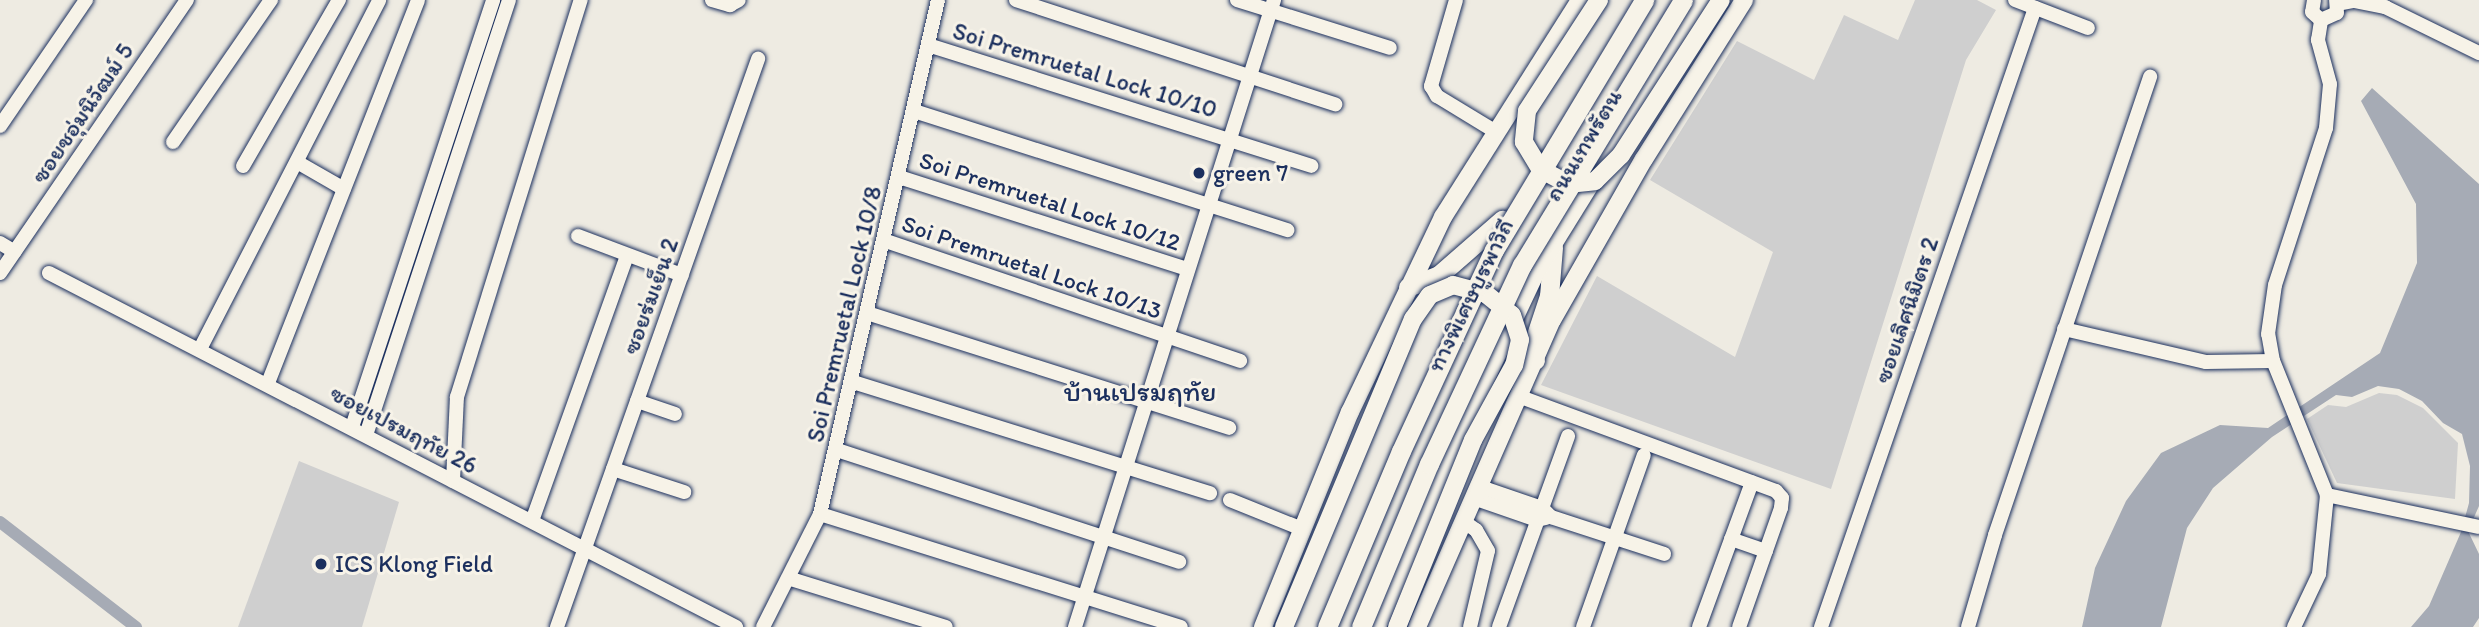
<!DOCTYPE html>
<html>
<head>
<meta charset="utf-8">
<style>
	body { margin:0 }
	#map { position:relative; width:2479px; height:627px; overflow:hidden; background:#eeebe2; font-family:Itim,"Playpen Sans Thai",sans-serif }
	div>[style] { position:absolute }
	.green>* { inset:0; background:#cfcfcf }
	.water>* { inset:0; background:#a6abb5 }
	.canal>* { height:12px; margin:-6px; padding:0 6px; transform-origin:6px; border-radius:6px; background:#a6abb5 }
	.roads { filter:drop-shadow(0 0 2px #1b2f5e) drop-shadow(0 0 2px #1b2f5e) }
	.minor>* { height:14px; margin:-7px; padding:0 7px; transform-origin:7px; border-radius:7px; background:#f7f3e8 }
	.major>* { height:18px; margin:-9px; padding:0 9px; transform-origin:9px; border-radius:9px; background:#f7f3e8 }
	.highway>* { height:19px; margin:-9.5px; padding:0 9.5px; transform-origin:9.5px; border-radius:9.5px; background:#f7f3e8 }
	.bridges { filter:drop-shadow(0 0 2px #1b2f5e) drop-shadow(0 0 2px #1b2f5e) }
	.major-bridge>* { height:18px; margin:-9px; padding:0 9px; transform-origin:9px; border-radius:9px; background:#f7f3e8 }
	.highway-bridge>* { height:19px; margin:-9.5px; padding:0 9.5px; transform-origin:9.5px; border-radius:9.5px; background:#f7f3e8 }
	.dots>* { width:19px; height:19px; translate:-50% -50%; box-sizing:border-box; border:4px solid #f7f3e8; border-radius:50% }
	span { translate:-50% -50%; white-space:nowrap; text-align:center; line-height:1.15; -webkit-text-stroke:6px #f7f3e8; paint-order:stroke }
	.street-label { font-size:24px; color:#1b2f5e }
	.poi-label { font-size:24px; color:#1b2f5e }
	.left { translate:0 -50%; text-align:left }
	.quarter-label { font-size:28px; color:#1b2f5e }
</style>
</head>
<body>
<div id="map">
	<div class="green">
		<i style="clip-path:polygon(1915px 0,1977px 0,1996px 10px,1966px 60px,1831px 489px,1541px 385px,1597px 276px,1735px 357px,1773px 252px,1650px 180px,1737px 41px,1814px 80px,1844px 15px,1898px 40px)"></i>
		<i style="clip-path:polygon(2379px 393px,2397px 395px,2423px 408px,2458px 443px,2455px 499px,2337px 483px,2307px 419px,2328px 405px,2346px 407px)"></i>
		<i style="clip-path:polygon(299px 461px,399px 502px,362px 627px,238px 627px)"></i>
	</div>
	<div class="water">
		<i style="clip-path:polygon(2372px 88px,2479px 184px,2479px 506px,2468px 531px,2479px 554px,2479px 618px,2473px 627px,2411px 627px,2429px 606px,2461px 532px,2469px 503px,2470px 466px,2462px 434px,2443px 423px,2422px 401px,2399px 389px,2378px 386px,2352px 397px,2336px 395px,2272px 437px,2213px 488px,2187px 528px,2161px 627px,2082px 627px,2095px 568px,2126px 501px,2161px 453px,2220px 425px,2268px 428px,2380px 353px,2417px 263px,2416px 204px,2361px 101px)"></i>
	</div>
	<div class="canal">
		<i style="left:0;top:522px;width:172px;rotate:37.7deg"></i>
	</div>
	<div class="roads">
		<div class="minor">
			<i style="left:712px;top:0;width:19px;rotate:16deg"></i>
			<i style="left:730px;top:5px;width:10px;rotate:-29deg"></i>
			<i style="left:1016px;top:0;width:336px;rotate:18.1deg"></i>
			<i style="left:1237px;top:0;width:160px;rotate:17.4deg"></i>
			<i style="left:1456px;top:0;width:90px;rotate:106.2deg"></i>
			<i style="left:1431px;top:86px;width:12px;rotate:59deg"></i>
			<i style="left:1437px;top:96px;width:69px;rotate:31.4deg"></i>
			<i style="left:2015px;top:0;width:78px;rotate:21deg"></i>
			<i style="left:2314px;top:0;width:12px;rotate:99deg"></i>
			<i style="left:2312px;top:12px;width:12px;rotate:42deg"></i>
			<i style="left:2321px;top:20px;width:17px;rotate:-24deg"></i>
			<i style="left:2337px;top:13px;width:13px;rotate:-94deg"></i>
			<i style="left:2338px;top:4px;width:16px;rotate:-11deg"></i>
			<i style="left:2354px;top:1px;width:32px;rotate:11deg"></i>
			<i style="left:2385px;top:7px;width:105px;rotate:26.1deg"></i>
			<i style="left:928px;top:45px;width:402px;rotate:17.5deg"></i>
			<i style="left:914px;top:111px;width:392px;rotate:17.7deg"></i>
			<i style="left:0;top:126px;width:153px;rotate:-55.7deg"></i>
			<i style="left:173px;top:142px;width:173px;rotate:-55.4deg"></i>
			<i style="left:297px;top:162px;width:54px;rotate:29.9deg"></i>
			<i style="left:243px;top:166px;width:192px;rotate:-60deg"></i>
			<i style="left:899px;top:177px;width:303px;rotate:17.7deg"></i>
			<i style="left:578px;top:236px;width:111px;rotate:20.6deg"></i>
			<i style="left:883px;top:240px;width:377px;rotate:18.7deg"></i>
			<i style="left:0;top:243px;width:17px;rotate:31deg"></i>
			<i style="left:0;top:273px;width:331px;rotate:-55.6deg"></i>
			<i style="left:49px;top:273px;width:773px;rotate:27.26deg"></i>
			<i style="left:867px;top:313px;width:380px;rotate:17.6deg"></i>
			<i style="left:2064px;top:329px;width:146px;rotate:13.1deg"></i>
			<i style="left:2206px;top:362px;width:67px;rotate:-0.9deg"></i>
			<i style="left:200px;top:349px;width:392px;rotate:-62.8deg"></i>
			<i style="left:853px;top:382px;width:374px;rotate:17.3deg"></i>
			<i style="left:268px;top:383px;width:411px;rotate:-68.6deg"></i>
			<i style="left:1518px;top:396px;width:275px;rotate:20.2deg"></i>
			<i style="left:1776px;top:491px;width:9px;rotate:49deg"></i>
			<i style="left:1782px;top:498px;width:10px;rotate:96deg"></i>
			<i style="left:1781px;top:508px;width:126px;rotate:109.4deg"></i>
			<i style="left:637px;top:401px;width:40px;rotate:18.9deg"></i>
			<i style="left:352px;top:427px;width:450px;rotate:-71.7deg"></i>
			<i style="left:366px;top:435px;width:458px;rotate:-71.8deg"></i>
			<i style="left:837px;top:450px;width:360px;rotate:18.1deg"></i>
			<i style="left:613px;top:469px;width:75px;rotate:17.9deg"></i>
			<i style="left:453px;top:481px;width:84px;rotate:-87.3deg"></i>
			<i style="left:457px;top:397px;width:416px;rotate:-72.7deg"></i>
			<i style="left:1478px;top:486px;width:68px;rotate:19deg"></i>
			<i style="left:1542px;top:508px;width:13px;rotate:45deg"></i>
			<i style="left:1551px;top:517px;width:119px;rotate:18.1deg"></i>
			<i style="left:2327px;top:495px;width:155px;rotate:11.9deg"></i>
			<i style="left:1473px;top:498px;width:68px;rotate:19deg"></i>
			<i style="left:1537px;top:520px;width:9px;rotate:-13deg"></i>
			<i style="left:1230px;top:500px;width:78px;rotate:21.9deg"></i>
			<i style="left:820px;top:514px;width:378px;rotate:17.4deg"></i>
			<i style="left:532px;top:521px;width:282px;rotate:-70.3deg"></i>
			<i style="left:1463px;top:521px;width:16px;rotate:35deg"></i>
			<i style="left:1476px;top:530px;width:24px;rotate:60deg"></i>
			<i style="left:1488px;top:551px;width:78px;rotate:103.3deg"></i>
			<i style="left:1731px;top:539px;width:37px;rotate:19deg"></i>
			<i style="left:791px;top:579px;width:162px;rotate:17.2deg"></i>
			<i style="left:557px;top:627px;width:603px;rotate:-70.51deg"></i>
			<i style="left:763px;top:627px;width:127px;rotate:-63.2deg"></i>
			<i style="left:820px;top:514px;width:527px;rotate:-77.07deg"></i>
			<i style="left:1075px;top:627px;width:658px;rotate:-72.39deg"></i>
			<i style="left:1499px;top:627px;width:203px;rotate:-70.1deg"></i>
			<i style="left:1583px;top:627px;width:182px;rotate:-70.5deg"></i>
			<i style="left:1699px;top:627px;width:154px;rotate:-69.9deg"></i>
			<i style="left:1821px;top:627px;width:655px;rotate:-70.93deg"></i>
			<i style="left:1968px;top:627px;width:96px;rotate:-73.6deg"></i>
			<i style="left:1995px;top:535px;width:484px;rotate:-71.3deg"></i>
			<i style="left:2294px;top:627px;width:59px;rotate:-64.7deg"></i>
			<i style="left:2319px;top:574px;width:79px;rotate:-84.2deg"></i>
			<i style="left:2327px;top:495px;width:144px;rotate:-111.9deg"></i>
			<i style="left:2273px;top:361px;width:27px;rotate:-100deg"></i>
			<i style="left:2268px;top:334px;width:49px;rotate:-81.9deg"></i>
			<i style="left:2275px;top:285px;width:165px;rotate:-72deg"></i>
			<i style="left:2326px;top:128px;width:44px;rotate:-84.8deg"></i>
			<i style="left:2330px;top:84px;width:46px;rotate:-105.3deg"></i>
			<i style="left:2318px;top:40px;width:20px;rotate:-81deg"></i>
		</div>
		<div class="major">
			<i style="left:1263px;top:627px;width:232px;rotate:-68deg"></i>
			<i style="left:1350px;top:412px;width:216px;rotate:-64.5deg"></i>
			<i style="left:1443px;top:217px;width:257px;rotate:-57.7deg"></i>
			<i style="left:1417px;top:627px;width:335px;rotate:-66.3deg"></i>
			<i style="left:1552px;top:320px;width:185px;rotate:-60.3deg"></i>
			<i style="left:1644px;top:159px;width:188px;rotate:-57.8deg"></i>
		</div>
		<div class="highway">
			<i style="left:1408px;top:287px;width:33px;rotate:-21deg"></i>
			<i style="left:1439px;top:275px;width:84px;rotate:-41.1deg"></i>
			<i style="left:1535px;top:360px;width:13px;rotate:-103deg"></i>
			<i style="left:1532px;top:347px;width:54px;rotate:-71.6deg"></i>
			<i style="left:1549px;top:296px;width:49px;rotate:-85.3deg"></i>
			<i style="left:1376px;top:627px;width:171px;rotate:-67.3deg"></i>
			<i style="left:1442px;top:469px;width:219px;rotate:-64.8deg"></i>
			<i style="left:1535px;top:271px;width:319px;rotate:-58.2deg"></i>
		</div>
	</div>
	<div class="bridges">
		<div class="major-bridge">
			<i style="left:1599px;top:0;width:132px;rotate:123deg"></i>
			<i style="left:1527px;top:111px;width:31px;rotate:96deg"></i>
			<i style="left:1524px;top:142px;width:31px;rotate:59deg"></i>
			<i style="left:1540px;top:169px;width:32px;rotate:28deg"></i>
			<i style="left:1568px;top:184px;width:27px;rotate:-6deg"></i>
			<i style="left:1595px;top:181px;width:37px;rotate:-45deg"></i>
			<i style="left:1621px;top:155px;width:184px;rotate:-57.2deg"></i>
			<i style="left:1284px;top:627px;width:334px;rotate:-67.3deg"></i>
			<i style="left:1413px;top:319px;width:29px;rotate:-55deg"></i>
			<i style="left:1430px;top:295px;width:25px;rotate:-23deg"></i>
			<i style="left:1453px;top:285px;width:34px;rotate:15deg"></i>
			<i style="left:1486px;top:294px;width:33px;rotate:39deg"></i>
			<i style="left:1512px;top:315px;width:26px;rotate:72deg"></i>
			<i style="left:1520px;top:340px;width:26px;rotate:103deg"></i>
			<i style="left:1514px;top:365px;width:85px;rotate:118.7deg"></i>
			<i style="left:1473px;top:440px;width:202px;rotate:112.1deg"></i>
		</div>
		<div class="highway-bridge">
			<i style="left:1327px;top:627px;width:191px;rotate:-67.2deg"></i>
			<i style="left:1401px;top:451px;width:221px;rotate:-65.2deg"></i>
			<i style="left:1494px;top:250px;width:292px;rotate:-59deg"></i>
			<i style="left:1361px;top:627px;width:177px;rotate:-67.4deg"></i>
			<i style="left:1429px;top:464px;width:220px;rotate:-65deg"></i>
			<i style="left:1522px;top:265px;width:310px;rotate:-58.7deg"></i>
		</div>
	</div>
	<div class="dots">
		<i style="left:1199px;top:173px;background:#1b2f5e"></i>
		<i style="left:321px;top:564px;background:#1b2f5e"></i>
	</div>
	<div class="street-label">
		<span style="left:1085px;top:70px;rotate:17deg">Soi Premruetal Lock 10/10</span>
		<span style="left:82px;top:113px;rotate:-56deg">ซอยชอุ่มนิวัฒม์ 5</span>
		<span style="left:1583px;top:145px;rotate:-59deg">ถนนเทพรัตน</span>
		<span style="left:1050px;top:201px;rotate:18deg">Soi Premruetal Lock 10/12</span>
		<span style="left:1032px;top:267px;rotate:19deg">Soi Premruetal Lock 10/13</span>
		<span style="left:1470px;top:295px;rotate:-64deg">ทางพิเศษบูรพาวิถี</span>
		<span style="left:650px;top:296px;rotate:-70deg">ซอยร่มเย็น 2</span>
		<span style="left:1906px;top:310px;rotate:-71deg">ซอยเลิศนิมิตร 2</span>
		<span style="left:844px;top:314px;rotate:-77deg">Soi Premruetal Lock 10/8</span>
		<span style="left:404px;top:429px;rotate:28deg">ซอยเปรมฤทัย 26</span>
	</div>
	<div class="poi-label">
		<span class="left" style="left:1213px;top:173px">green 7</span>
		<span class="left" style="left:335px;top:564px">ICS Klong Field</span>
	</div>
	<div class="quarter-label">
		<span style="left:1140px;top:391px">บ้านเปรมฤทัย</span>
	</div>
</div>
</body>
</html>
